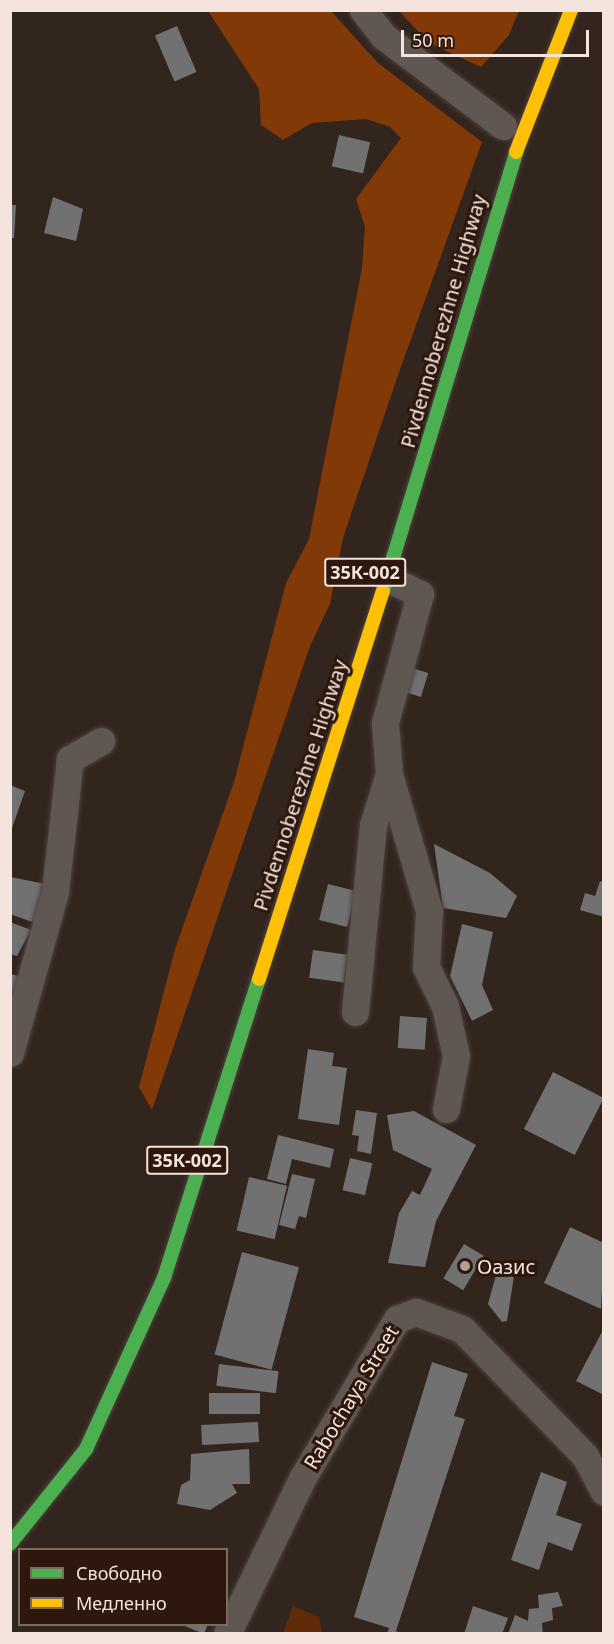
<!DOCTYPE html>
<html>
<head>
<meta charset="utf-8">
<style>
	body { margin:0 }
	#map { position:relative; width:614px; height:1644px; overflow:hidden; background:#31251e; font-family:"Noto Sans",sans-serif }
	div>[style] { position:absolute }
	.green>* { inset:0; background:#602b08 }
	.forest>* { inset:0; background:#803907 }
	.building>* { inset:0; background:#727172; transform-origin:0 0 }
	.roads { filter:drop-shadow(0 0 2px #4c413c) drop-shadow(0 0 2px #4c413c) }
	.street>* { height:27px; margin:-13.5px; padding:0 13.5px; transform-origin:13.5px; border-radius:13.5px; background:#615752 }
	.fast>* { height:14px; margin:-7px; padding:0 7px; transform-origin:7px; border-radius:7px; background:#4caf50 }
	.slow>* { height:14px; margin:-7px; padding:0 7px; transform-origin:7px; border-radius:7px; background:#ffc107 }
	.dots>* { width:16px; height:16px; translate:-50% -50%; box-sizing:border-box; border:3px solid #2e180d; border-radius:50% }
	span { translate:-50% -50%; white-space:nowrap; text-align:center; line-height:1.15; -webkit-text-stroke:6px #2e180d; paint-order:stroke }
	.shield-label span { padding:2px 4px; background:#2e180d; border:2px solid; border-radius:4px; -webkit-text-stroke-width:0 }
	.shield-label { font-size:18px; color:#f4e4dd; font-weight:700 }
	.street-label { font-size:20px; color:#f4e4dd }
	.poi-label { font-size:20px; color:#f4e4dd }
	.left { translate:0 -50%; text-align:left }
	.frame { position:absolute; inset:0; border:12px solid #f4e4dd; pointer-events:none }
	.legend { position:absolute; left:18px; top:1548px; width:210px; height:78px; box-sizing:border-box; background:#2e180d; border:2px solid #7d6a60; margin:0; padding:8px 10px; list-style:none; font-size:18px; color:#f4e4dd }
	.legend li { display:flex; align-items:center; gap:12px; height:30px }
	.legend b { width:30px; border:2px solid #7d6a60 }
	.scale { position:absolute; left:401px; top:30px; width:188px; height:27px; box-sizing:border-box; border:3px solid #f4e4dd; border-top:0; padding-left:8px; font-size:18px; line-height:21px; white-space:nowrap; color:#f4e4dd; -webkit-text-stroke:4px #2e180d; paint-order:stroke }
</style>
</head>
<body>
<div id="map">
	<div class="green">
		<i style="clip-path:polygon(293px 1606px,319px 1617px,322px 1633px,283px 1633px)"></i>
	</div>
	<div class="forest">
		<i style="clip-path:polygon(208px 11px,331px 11px,378px 63px,482px 142px,397px 378px,343px 538px,330px 604px,310px 646px,152px 1110px,139px 1087px,175px 949px,234px 782px,286px 583px,309px 539px,362px 268px,365px 227px,356px 199px,401px 138px,390px 127px,366px 119px,312px 123px,283px 140px,261px 125px,259px 89px)"></i>
		<i style="clip-path:polygon(399px 11px,519px 11px,509px 35px,481px 67px,429px 43px)"></i>
	</div>
	<div class="building">
		<i style="left:177px;top:26px;width:50px;height:24px;rotate:67deg"></i>
		<i style="left:339px;top:135px;width:32px;height:32px;rotate:13deg"></i>
		<i style="clip-path:polygon(53px 197px,83px 209px,76px 241px,44px 233px)"></i>
		<i style="clip-path:polygon(10px 205px,16px 205px,14px 238px,10px 238px)"></i>
		<i style="left:412px;top:668px;width:17px;height:25px;rotate:17deg"></i>
		<i style="clip-path:polygon(10px 785px,25px 791px,11px 831px,10px 831px)"></i>
		<i style="clip-path:polygon(434px 844px,490px 873px,517px 896px,506px 918px,443px 908px)"></i>
		<i style="clip-path:polygon(10px 877px,46px 884px,35px 923px,10px 914px)"></i>
		<i style="clip-path:polygon(600px 881px,604px 883px,604px 917px,580px 910px,585px 893px,595px 896px)"></i>
		<i style="left:328px;top:884px;width:29px;height:37px;rotate:14deg"></i>
		<i style="clip-path:polygon(10px 922px,31px 930px,17px 956px,10px 954px)"></i>
		<i style="clip-path:polygon(462px 924px,493px 932px,482px 985px,493px 1010px,472px 1021px,450px 976px)"></i>
		<i style="left:313px;top:950px;width:35px;height:28px;rotate:8deg"></i>
		<i style="clip-path:polygon(10px 974px,23px 977px,10px 1014px)"></i>
		<i style="left:400px;top:1016px;width:27px;height:32px;rotate:4deg"></i>
		<i style="clip-path:polygon(308px 1049px,334px 1053px,332px 1066px,347px 1068px,339px 1125px,298px 1119px)"></i>
		<i style="left:553px;top:1072px;width:57px;height:64px;rotate:27deg"></i>
		<i style="clip-path:polygon(356px 1110px,377px 1113px,371px 1154px,357px 1151px,359px 1136px,352px 1135px)"></i>
		<i style="clip-path:polygon(414px 1111px,476px 1145px,436px 1221px,425px 1267px,388px 1263px,399px 1213px,412px 1191px,420px 1195px,432px 1169px,393px 1150px,387px 1115px)"></i>
		<i style="clip-path:polygon(278px 1135px,334px 1149px,330px 1168px,292px 1159px,286px 1184px,267px 1179px)"></i>
		<i style="left:350px;top:1158px;width:23px;height:33px;rotate:13deg"></i>
		<i style="clip-path:polygon(292px 1174px,315px 1179px,306px 1218px,299px 1216px,295px 1229px,279px 1225px)"></i>
		<i style="left:249px;top:1177px;width:39px;height:55px;rotate:13deg"></i>
		<i style="clip-path:polygon(570px 1227px,604px 1243px,601px 1309px,544px 1283px)"></i>
		<i style="left:464px;top:1244px;width:23px;height:40px;rotate:31deg"></i>
		<i style="left:242px;top:1252px;width:59px;height:106px;rotate:15deg"></i>
		<i style="clip-path:polygon(496px 1275px,514px 1276px,507px 1321px,502px 1322px,488px 1304px)"></i>
		<i style="clip-path:polygon(604px 1328px,604px 1395px,576px 1381px)"></i>
		<i style="clip-path:polygon(432px 1362px,468px 1374px,454px 1416px,465px 1419px,396px 1631px,403px 1634px,387px 1634px,389px 1628px,354px 1617px)"></i>
		<i style="left:219px;top:1364px;width:60px;height:22px;rotate:7deg"></i>
		<i style="left:209px;top:1393px;width:51px;height:21px"></i>
		<i style="left:258px;top:1422px;width:20px;height:57px;rotate:87deg"></i>
		<i style="clip-path:polygon(249px 1449px,250px 1484px,232px 1484px,237px 1493px,210px 1510px,177px 1504px,181px 1485px,190px 1480px,191px 1454px)"></i>
		<i style="clip-path:polygon(541px 1472px,567px 1482px,556px 1515px,582px 1524px,572px 1551px,548px 1542px,539px 1570px,511px 1560px)"></i>
		<i style="clip-path:polygon(558px 1592px,563px 1606px,552px 1608px,553px 1620px,542px 1623px,543px 1634px,508px 1634px,515px 1615px,528px 1621px,529px 1609px,539px 1608px,538px 1595px)"></i>
		<i style="clip-path:polygon(473px 1606px,508px 1618px,502px 1634px,464px 1634px)"></i>
		<i style="clip-path:polygon(180px 1624px,208px 1624px,204px 1634px)"></i>
	</div>
	<div class="roads">
		<div class="street">
			<i style="left:363px;top:10px;width:33px;rotate:52deg"></i>
			<i style="left:383px;top:36px;width:150px;rotate:36.9deg"></i>
			<i style="left:387px;top:578px;width:37px;rotate:26deg"></i>
			<i style="left:420px;top:594px;width:134px;rotate:105.2deg"></i>
			<i style="left:385px;top:723px;width:51px;rotate:85.5deg"></i>
			<i style="left:389px;top:774px;width:143px;rotate:73.7deg"></i>
			<i style="left:429px;top:911px;width:56px;rotate:93.1deg"></i>
			<i style="left:426px;top:967px;width:43px;rotate:64deg"></i>
			<i style="left:445px;top:1006px;width:51px;rotate:77.6deg"></i>
			<i style="left:456px;top:1056px;width:54px;rotate:100.7deg"></i>
			<i style="left:355px;top:1012px;width:188px;rotate:-84.5deg"></i>
			<i style="left:373px;top:825px;width:53px;rotate:-72.6deg"></i>
			<i style="left:10px;top:1053px;width:167px;rotate:-74.4deg"></i>
			<i style="left:55px;top:892px;width:134px;rotate:-83.6deg"></i>
			<i style="left:70px;top:759px;width:36px;rotate:-30deg"></i>
			<i style="left:227px;top:1634px;width:174px;rotate:-64.2deg"></i>
			<i style="left:303px;top:1477px;width:184px;rotate:-59.3deg"></i>
			<i style="left:397px;top:1319px;width:20px;rotate:-20deg"></i>
			<i style="left:416px;top:1312px;width:49px;rotate:20.3deg"></i>
			<i style="left:462px;top:1329px;width:177px;rotate:45.9deg"></i>
			<i style="left:585px;top:1456px;width:40px;rotate:62deg"></i>
		</div>
		<div class="fast">
			<i style="left:383px;top:591px;width:459px;rotate:-73.1deg"></i>
			<i style="left:10px;top:1544px;width:122px;rotate:-51.3deg"></i>
			<i style="left:86px;top:1449px;width:188px;rotate:-65.5deg"></i>
			<i style="left:164px;top:1278px;width:314px;rotate:-72.4deg"></i>
		</div>
		<div class="slow">
			<i style="left:516px;top:152px;width:152px;rotate:-68.8deg"></i>
			<i style="left:259px;top:979px;width:407px;rotate:-72.3deg"></i>
		</div>
	</div>
	<div class="dots">
		<i style="left:465px;top:1266px;background:#b0a19a"></i>
	</div>
	<div class="shield-label">
		<span style="left:365px;top:572px">35К-002</span>
		<span style="left:187px;top:1160px">35К-002</span>
	</div>
	<div class="street-label">
		<span style="left:443px;top:321px;rotate:-74deg">Pivdennoberezhne Highway</span>
		<span style="left:300px;top:785px;rotate:-72deg">Pivdennoberezhne Highway</span>
		<span style="left:351px;top:1397px;rotate:-59deg">Rabochaya Street</span>
	</div>
	<div class="poi-label">
		<span class="left" style="left:477px;top:1266px">Оазис</span>
	</div>
	<div class="frame"></div>
	<ul class="legend">
	<li><b style="height:8px;background:#4caf50"></b>Свободно</li>
	<li><b style="height:8px;background:#ffc107"></b>Медленно</li>
	</ul>
	<div class="scale">50 m</div>
</div>
</body>
</html>
